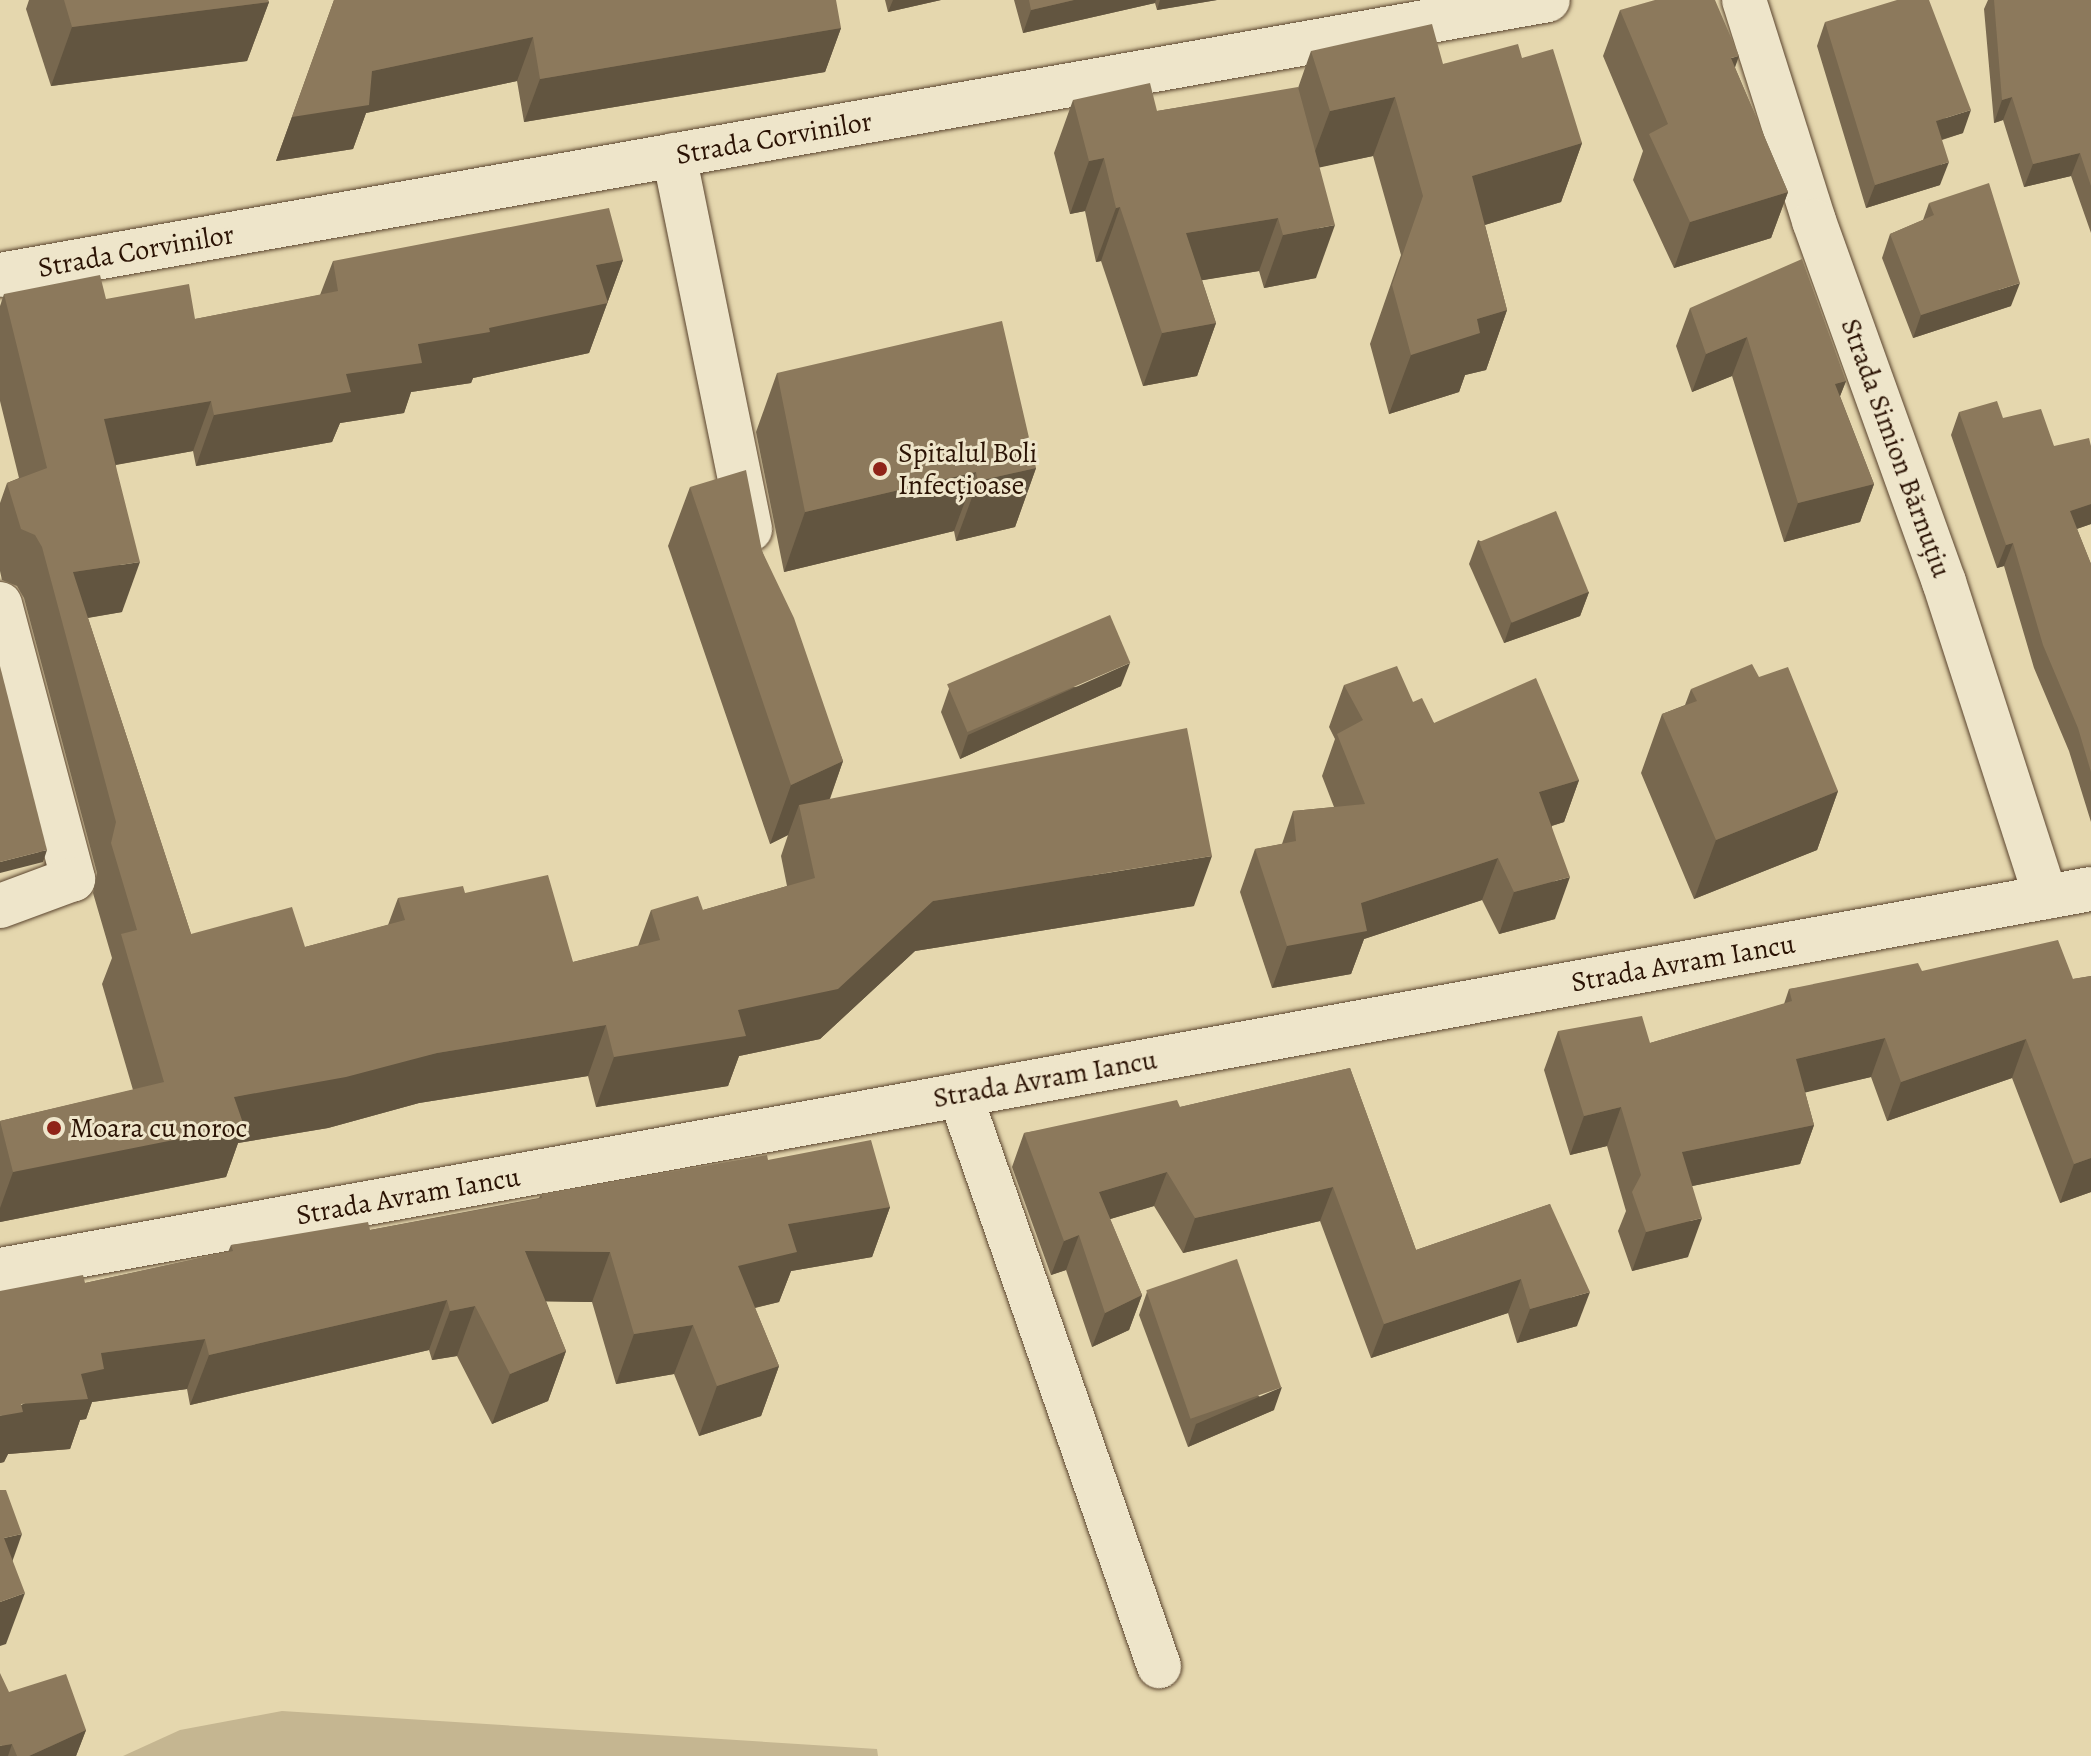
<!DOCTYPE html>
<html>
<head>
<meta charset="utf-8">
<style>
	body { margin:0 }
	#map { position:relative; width:2091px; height:1756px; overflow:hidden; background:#e5d7ae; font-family:Alegreya,serif }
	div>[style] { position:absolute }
	.green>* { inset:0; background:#c5b691 }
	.roads { filter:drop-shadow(0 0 2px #5a442e) drop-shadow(0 0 2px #5a442e) }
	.minor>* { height:44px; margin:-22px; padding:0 22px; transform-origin:22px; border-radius:22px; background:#eee5ca }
	.wall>* { inset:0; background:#78684f }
	.shaded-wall>* { inset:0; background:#625540 }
	.building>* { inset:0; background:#8c795c; transform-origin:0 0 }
	.dots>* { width:22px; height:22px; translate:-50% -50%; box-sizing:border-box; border:4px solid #eee5ca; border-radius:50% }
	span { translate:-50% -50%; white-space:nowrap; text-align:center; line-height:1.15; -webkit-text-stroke:6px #eee5ca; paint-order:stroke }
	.street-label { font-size:28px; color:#2b1304 }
	.poi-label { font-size:28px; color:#2b1304 }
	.left { translate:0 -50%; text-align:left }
</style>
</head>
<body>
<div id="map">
	<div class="green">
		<i style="clip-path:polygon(282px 1711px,877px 1749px,878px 1756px,123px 1756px,180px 1730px)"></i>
	</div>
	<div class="roads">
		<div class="minor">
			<i style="left:1744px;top:0;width:232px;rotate:72.4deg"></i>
			<i style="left:1814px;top:221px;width:384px;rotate:70.2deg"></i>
			<i style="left:1944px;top:582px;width:331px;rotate:72.1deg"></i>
			<i style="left:674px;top:155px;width:382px;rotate:78.5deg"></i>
			<i style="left:0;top:275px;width:1572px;rotate:-10.07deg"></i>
			<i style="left:0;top:604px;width:285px;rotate:75.1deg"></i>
			<i style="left:73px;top:879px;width:78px;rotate:159.7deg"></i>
			<i style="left:960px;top:1095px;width:605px;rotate:70.79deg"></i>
			<i style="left:0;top:1270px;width:2125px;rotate:-10.33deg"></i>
		</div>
	</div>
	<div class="wall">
		<i style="clip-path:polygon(29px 0,268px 0,269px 2px,247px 61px,51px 86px,26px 9px)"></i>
		<i style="clip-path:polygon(334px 0,841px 28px,825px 72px,524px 122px,517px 81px,366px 113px,353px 149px,276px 161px)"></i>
		<i style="clip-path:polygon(885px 0,941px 0,888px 12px)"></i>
		<i style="clip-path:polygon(1014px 0,1217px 0,1157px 10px,1155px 3px,1023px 33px)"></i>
		<i style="clip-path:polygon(1988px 0,2091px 0,2091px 233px,2071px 176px,2024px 187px,2003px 120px,1994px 123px,1984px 9px)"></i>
		<i style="clip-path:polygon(1620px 10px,1735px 68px,1788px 192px,1771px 238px,1674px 268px,1633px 180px,1643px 151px,1603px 56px)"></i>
		<i style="clip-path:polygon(1825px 22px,1963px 133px,1942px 140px,1940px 185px,1866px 208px,1817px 46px)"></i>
		<i style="clip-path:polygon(1311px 51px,1443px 64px,1522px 58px,1582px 143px,1561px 202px,1485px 225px,1507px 310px,1486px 370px,1465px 375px,1459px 392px,1389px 414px,1370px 344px,1401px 255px,1373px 156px,1319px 167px,1316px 278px,1264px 288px,1259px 271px,1202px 280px,1216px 323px,1197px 376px,1143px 386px,1101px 261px,1096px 262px,1085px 211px,1070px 214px,1054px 153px,1073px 100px,1157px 111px,1298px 88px)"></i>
		<i style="clip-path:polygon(1929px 203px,2011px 306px,1913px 338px,1882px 258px,1890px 234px,1923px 220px)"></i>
		<i style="clip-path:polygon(623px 260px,589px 353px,473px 378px,471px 383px,411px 392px,404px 413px,340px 423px,332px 442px,196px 466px,193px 451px,116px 465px,122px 612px,88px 618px,191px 934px,305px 947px,388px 925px,398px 898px,465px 893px,573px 962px,638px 946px,651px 910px,703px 910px,787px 886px,781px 856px,788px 835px,770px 844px,668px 546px,690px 487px,762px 551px,843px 761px,830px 799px,1194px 906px,915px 951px,820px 1039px,739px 1056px,728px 1086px,596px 1107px,588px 1076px,419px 1103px,328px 1128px,238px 1143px,226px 1177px,0 1222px,0 1121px,133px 1090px,102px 984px,112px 958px,93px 893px,97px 873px,24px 598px,17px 586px,2px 580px,0 571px,0 503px,7px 483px,19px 478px,0 401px,0 306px,4px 294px,106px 299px,195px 319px,320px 295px,333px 261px)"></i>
		<i style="clip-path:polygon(1690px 308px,1846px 381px,1840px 396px,1874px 484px,1860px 522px,1784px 542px,1732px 376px,1692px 392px,1676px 346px)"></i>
		<i style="clip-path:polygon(777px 373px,1036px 468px,1015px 527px,956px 541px,954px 531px,784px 572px,756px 432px)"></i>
		<i style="clip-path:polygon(1959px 412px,2003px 418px,2054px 446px,2091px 446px,2091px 524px,2077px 529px,2091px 564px,2091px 822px,2069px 751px,2034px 668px,2004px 566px,1997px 568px,1951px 435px)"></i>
		<i style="clip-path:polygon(1478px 540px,1589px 592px,1580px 616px,1504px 643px,1469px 564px)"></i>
		<i style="clip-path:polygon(1344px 685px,1413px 702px,1434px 723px,1579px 780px,1564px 822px,1552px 826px,1555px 919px,1499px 934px,1482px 900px,1364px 939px,1351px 974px,1272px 988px,1240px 892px,1255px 849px,1282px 844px,1293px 811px,1334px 807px,1322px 776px,1335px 739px,1329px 727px)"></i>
		<i style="clip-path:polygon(1121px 686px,960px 759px,941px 712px,949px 689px)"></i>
		<i style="clip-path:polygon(1691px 689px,1838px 791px,1817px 850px,1694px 899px,1641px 773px,1662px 714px,1685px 705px)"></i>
		<i style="clip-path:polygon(1922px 971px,2073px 979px,2091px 976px,2091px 1192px,2060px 1203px,2012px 1078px,1887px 1121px,1871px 1077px,1805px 1092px,1814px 1125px,1800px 1164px,1692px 1186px,1688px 1257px,1632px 1271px,1618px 1231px,1626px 1211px,1607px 1146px,1570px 1155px,1544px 1070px,1558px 1031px,1650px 1043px,1784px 1004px,1789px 989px)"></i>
		<i style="clip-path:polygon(1350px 1068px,1416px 1250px,1550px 1204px,1577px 1326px,1517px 1343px,1508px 1313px,1371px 1358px,1320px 1221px,1183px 1253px,1154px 1206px,1110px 1219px,1142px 1295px,1129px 1330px,1092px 1347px,1066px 1270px,1051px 1275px,1012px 1167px,1024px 1133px,1180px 1107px)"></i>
		<i style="clip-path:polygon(768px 1160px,890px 1207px,872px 1257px,791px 1271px,779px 1302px,755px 1308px,779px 1366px,761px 1416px,699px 1436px,674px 1374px,616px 1384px,592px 1302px,546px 1301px,566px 1351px,548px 1401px,492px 1424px,457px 1356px,432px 1360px,429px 1350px,190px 1405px,187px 1389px,92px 1402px,86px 1419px,80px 1420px,70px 1449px,8px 1454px,4px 1462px,0 1463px,85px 1283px,228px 1252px,231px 1245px,370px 1230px,539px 1198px,541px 1194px)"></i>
		<i style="clip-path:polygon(1147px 1292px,1274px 1410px,1188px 1447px,1139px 1315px)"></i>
		<i style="clip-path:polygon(9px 1692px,86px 1730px,76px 1756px,0 1756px)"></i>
	</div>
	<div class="shaded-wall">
		<i style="clip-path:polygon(893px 0,941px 0,888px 12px)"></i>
		<i style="clip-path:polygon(1074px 0,1156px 0,1155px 3px,1023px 33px,1031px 10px)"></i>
		<i style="clip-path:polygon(1160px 0,1217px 0,1157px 10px)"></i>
		<i style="clip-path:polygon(269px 2px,247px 61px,51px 86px,72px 27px)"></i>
		<i style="clip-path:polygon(841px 28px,825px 72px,524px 122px,540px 79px)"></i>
		<i style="clip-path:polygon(533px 37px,517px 81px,366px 113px,353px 149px,276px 161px,292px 117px,372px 71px)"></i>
		<i style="clip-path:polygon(1739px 56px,1723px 102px,1731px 58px)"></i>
		<i style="clip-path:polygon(1395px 97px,1373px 156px,1308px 170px,1330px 111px)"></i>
		<i style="clip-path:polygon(2012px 97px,2003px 120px,1994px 123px,2002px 100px)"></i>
		<i style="clip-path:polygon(1971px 110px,1963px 133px,1927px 144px,1936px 121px)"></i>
		<i style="clip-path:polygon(1582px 143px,1561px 202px,1451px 235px,1472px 176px)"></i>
		<i style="clip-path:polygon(2080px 153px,2071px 176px,2024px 187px,2033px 164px)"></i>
		<i style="clip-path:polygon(1104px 158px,1085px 211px,1070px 214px,1089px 161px)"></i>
		<i style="clip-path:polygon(1949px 162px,1940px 185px,1866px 208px,1875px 185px)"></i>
		<i style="clip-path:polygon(1788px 192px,1771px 238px,1674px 268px,1690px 222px)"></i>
		<i style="clip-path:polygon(1120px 207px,1101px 261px,1096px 262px,1116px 208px)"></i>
		<i style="clip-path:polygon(1278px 218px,1259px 271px,1167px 286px,1186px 233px)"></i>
		<i style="clip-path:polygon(1335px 225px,1316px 278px,1264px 288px,1283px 235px)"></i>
		<i style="clip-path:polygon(623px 260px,589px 353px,473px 378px,471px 383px,411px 392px,404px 413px,340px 423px,332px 442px,196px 466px,214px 415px,346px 374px,418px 344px,489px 328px,596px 265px)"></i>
		<i style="clip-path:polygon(2020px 283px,2011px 306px,1913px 338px,1921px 315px)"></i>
		<i style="clip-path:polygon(1507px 310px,1486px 370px,1465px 375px,1459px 392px,1389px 414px,1411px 355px,1477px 319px)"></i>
		<i style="clip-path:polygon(1216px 323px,1197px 376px,1143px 386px,1162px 333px)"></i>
		<i style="clip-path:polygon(1747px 337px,1732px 376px,1692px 392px,1706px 354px)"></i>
		<i style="clip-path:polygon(1846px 381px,1831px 419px,1835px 384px)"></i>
		<i style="clip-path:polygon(211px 401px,193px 451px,86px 470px,104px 419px)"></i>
		<i style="clip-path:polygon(1036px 468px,1015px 527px,956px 541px,978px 481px)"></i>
		<i style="clip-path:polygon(976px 472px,954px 531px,784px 572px,805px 512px)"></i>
		<i style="clip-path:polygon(1874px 484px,1860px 522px,1784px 542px,1798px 503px)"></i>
		<i style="clip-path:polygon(2091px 504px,2091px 524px,2061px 534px,2070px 511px)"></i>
		<i style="clip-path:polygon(2013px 543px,2004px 566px,1997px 568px,2006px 545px)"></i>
		<i style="clip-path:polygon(140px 562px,122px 612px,62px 622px,73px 572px)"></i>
		<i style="clip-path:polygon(1589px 592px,1580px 616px,1504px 643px,1512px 620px)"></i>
		<i style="clip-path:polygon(1130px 663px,1121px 686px,960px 759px,968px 735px)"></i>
		<i style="clip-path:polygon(843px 761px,822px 820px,799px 805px,788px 835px,770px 844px,791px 785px)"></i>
		<i style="clip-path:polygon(1579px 780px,1564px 822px,1524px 834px,1539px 792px)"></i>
		<i style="clip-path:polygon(1838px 791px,1817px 850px,1694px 899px,1716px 840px)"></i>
		<i style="clip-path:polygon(47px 850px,43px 862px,0 873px,0 862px)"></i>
		<i style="clip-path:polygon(1212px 856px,1194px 906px,915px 951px,820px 1039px,739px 1056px,728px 1086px,596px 1107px,614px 1057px,738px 1010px,933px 901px)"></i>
		<i style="clip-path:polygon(1498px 858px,1482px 900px,1364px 939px,1351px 974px,1272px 988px,1287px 946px,1361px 903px)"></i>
		<i style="clip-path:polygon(1570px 877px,1555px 919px,1499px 934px,1514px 892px)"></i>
		<i style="clip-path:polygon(606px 1025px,588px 1076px,419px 1103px,328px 1128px,238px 1143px,226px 1177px,0 1222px,0 1208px,13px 1172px,234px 1097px,437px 1053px)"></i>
		<i style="clip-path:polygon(1885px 1038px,1871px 1077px,1782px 1098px,1796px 1059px)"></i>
		<i style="clip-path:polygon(2026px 1039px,2012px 1078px,1887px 1121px,1901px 1082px)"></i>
		<i style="clip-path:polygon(1621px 1107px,1607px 1146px,1570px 1155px,1584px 1116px)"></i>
		<i style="clip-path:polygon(1814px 1125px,1800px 1164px,1668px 1191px,1682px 1152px)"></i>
		<i style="clip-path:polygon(2091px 1158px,2091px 1192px,2060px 1203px,2074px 1164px)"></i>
		<i style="clip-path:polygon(1167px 1172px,1154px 1206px,1087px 1226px,1099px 1192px)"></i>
		<i style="clip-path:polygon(1333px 1187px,1320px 1221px,1183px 1253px,1195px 1218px)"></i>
		<i style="clip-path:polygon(890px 1207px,872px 1257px,791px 1271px,779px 1302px,720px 1316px,738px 1266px,788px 1224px)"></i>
		<i style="clip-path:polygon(1702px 1218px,1688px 1257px,1632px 1271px,1646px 1232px)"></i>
		<i style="clip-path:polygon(1079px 1235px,1066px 1270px,1051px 1275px,1064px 1241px)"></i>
		<i style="clip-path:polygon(525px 1251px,610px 1252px,592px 1302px,507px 1301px)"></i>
		<i style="clip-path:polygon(1521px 1279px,1508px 1313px,1371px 1358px,1384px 1324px)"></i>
		<i style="clip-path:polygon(1590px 1292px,1577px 1326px,1517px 1343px,1530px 1309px)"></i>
		<i style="clip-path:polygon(1142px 1295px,1129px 1330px,1092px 1347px,1105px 1313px)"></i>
		<i style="clip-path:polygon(447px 1300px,429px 1350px,190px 1405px,209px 1355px)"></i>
		<i style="clip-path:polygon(475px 1306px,457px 1356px,432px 1360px,450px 1311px)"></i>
		<i style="clip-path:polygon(693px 1325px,674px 1374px,616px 1384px,634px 1334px)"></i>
		<i style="clip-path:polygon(205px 1339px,187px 1389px,92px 1402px,86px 1419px,80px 1420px,70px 1449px,8px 1454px,4px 1462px,0 1463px,0 1416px,81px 1374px,101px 1353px)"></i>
		<i style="clip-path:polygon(566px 1351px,548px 1401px,492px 1424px,510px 1374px)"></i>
		<i style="clip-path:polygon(779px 1366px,761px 1416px,699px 1436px,717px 1386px)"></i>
		<i style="clip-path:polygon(1282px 1387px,1274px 1410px,1188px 1447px,1196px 1424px)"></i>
		<i style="clip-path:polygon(22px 1534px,4px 1585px,4px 1538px)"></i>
		<i style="clip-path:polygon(25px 1593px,6px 1644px,0 1646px,0 1602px)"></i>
		<i style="clip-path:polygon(86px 1730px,76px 1756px,29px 1756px)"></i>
		<i style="clip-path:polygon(12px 1744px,8px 1756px,0 1756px,0 1746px)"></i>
	</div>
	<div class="building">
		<i style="clip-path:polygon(64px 0,268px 0,269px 2px,72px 27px)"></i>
		<i style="clip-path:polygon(334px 0,836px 0,841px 28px,540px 79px,533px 37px,372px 71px,369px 105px,292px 117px)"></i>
		<i style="clip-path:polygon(1029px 0,1074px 0,1031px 10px)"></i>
		<i style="clip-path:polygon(1655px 0,1715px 0,1739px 56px,1731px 58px,1788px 192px,1690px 222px,1649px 134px,1668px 124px,1620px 10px)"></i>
		<i style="clip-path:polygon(1897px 0,1929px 0,1971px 110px,1936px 121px,1949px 162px,1875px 185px,1825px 22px)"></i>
		<i style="clip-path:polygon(1994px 0,2091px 0,2091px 186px,2080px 153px,2033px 164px,2012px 97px,2002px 100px)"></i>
		<i style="clip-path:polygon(1432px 24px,1443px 64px,1518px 44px,1522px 58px,1553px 49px,1582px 143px,1472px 176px,1507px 310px,1477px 319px,1480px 333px,1411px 355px,1392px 285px,1423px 196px,1395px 97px,1330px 111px,1311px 51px)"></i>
		<i style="clip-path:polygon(1150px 83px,1157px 111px,1298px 87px,1335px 225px,1283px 235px,1278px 218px,1186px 233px,1216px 323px,1162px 333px,1120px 207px,1116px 208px,1104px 158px,1089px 161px,1073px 100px)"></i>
		<i style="clip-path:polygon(1989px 183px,2020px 283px,1921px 315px,1890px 234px,1934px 215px,1929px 203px)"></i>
		<i style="clip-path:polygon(609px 208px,623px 260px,596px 265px,608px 303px,489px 328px,490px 332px,418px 344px,422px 363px,346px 374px,351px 392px,214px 415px,211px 401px,104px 419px,140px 562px,73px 572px,191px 934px,292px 907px,305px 947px,405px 920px,398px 898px,463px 886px,465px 893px,548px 875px,573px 962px,660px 940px,651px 910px,698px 896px,703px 910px,815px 878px,799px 805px,1187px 728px,1212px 856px,933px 901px,838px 989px,738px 1010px,746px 1036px,614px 1057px,606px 1025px,437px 1053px,346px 1077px,234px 1097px,244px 1126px,13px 1172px,0 1121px,164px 1082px,121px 934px,137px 930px,111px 843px,116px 822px,42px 547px,35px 535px,21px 529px,7px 483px,47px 468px,4px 294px,100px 275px,106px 299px,189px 284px,195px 319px,338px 291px,333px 261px)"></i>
		<i style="clip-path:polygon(1802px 259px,1846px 381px,1835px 384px,1874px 484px,1798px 503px,1747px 337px,1706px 354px,1690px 308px)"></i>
		<i style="clip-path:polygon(1002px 321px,1036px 468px,978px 481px,976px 472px,805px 512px,777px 373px)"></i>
		<i style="clip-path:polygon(1997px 401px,2003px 418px,2041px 409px,2054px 446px,2089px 438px,2091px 446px,2091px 504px,2070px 511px,2091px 564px,2091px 772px,2078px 728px,2043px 645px,2013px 543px,2006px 545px,1959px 412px)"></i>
		<i style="clip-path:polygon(746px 470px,762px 551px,794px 618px,843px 761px,791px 785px,690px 487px)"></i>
		<i style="left:1556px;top:511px;width:87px;height:83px;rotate:68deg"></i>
		<i style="left:1110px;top:615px;width:52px;height:177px;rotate:67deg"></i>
		<i style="clip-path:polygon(1752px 664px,1759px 677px,1788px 667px,1838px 791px,1716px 840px,1662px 714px,1697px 701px,1691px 689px)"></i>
		<i style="clip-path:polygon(0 666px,47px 850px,0 862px)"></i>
		<i style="clip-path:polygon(1397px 666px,1413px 702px,1422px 698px,1434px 723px,1536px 678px,1579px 780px,1539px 792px,1570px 877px,1514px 892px,1498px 858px,1361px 903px,1367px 931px,1287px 946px,1255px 849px,1296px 841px,1293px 811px,1365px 804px,1337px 734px,1363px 720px,1344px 685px)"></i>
		<i style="clip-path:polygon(2058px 940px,2073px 979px,2091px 976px,2091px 1158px,2074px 1164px,2026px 1039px,1901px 1082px,1885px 1038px,1796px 1059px,1814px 1125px,1682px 1152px,1702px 1218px,1646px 1232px,1632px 1192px,1641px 1175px,1621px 1107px,1584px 1116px,1558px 1031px,1642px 1016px,1650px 1043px,1792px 1001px,1789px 989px,1918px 963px,1922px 971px)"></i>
		<i style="clip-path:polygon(1350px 1068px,1416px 1250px,1550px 1204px,1590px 1292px,1530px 1309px,1521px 1279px,1384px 1324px,1333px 1187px,1195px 1218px,1167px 1172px,1099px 1192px,1142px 1295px,1105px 1313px,1079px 1235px,1064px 1241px,1024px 1133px,1177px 1100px,1180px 1107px)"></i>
		<i style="clip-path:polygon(871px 1140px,890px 1207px,788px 1224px,797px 1252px,738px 1266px,779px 1366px,717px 1386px,693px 1325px,634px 1334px,610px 1252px,525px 1251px,566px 1351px,510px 1374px,475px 1306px,450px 1311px,447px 1300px,209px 1355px,205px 1339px,101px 1353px,104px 1369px,81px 1374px,88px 1399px,21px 1404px,23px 1412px,0 1416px,0 1291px,83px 1275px,85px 1283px,233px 1251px,231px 1245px,368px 1222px,370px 1230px,542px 1198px,541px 1194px,767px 1155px,768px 1160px)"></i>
		<i style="left:1237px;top:1259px;width:136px;height:96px;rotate:71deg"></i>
		<i style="clip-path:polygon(0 1490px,6px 1490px,22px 1534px,4px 1538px,25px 1593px,0 1602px)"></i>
		<i style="clip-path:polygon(0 1673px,9px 1692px,66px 1674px,86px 1730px,29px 1756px,17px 1756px,12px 1744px,0 1746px)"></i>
	</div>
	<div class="dots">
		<i style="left:880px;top:469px;background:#8f2418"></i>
		<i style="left:54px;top:1128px;background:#8f2418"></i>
	</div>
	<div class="street-label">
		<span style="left:774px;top:138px;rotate:-10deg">Strada Corvinilor</span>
		<span style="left:136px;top:251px;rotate:-10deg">Strada Corvinilor</span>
		<span style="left:1896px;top:448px;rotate:70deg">Strada Simion Bărnuțiu</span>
		<span style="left:1683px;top:963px;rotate:-10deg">Strada Avram Iancu</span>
		<span style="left:1045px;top:1079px;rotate:-10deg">Strada Avram Iancu</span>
		<span style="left:408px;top:1196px;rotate:-10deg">Strada Avram Iancu</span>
	</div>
	<div class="poi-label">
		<span class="left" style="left:898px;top:469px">Spitalul Boli<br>Infecțioase</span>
		<span class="left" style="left:70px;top:1128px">Moara cu noroc</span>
	</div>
</div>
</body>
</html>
